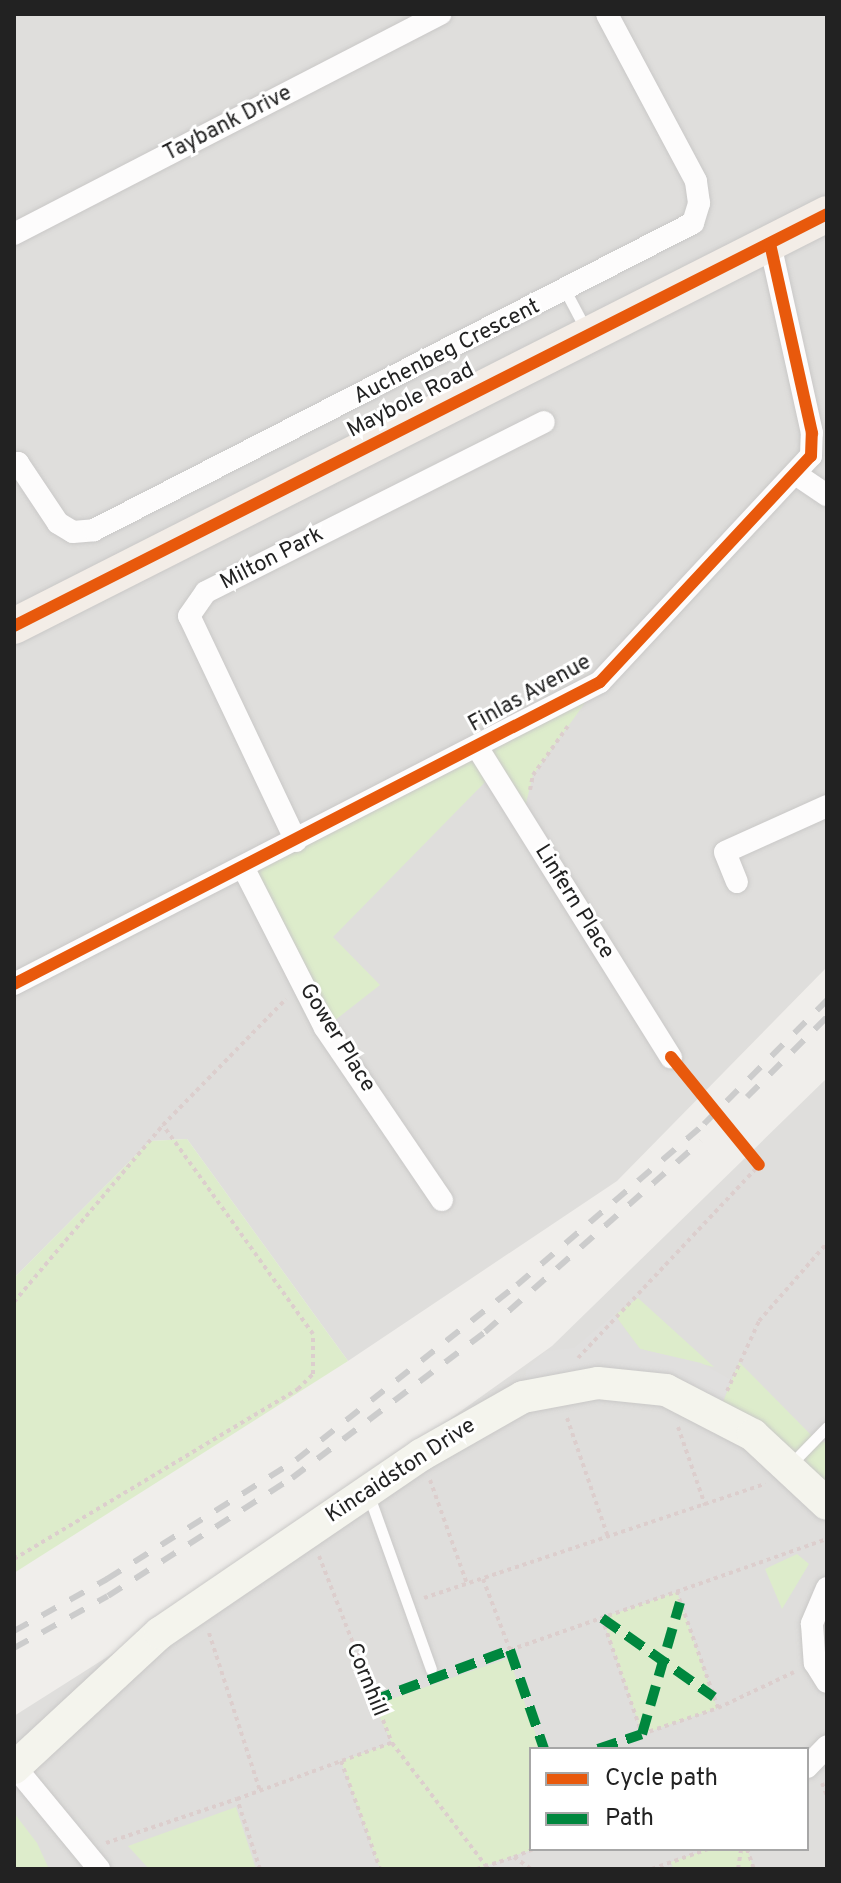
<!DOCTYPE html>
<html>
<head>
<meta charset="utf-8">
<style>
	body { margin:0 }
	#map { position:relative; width:841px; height:1883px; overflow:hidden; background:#f0eeeb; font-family:Overpass,sans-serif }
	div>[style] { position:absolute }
	.residential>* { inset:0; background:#dfdedc }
	.grass>* { inset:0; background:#ddeccb; transform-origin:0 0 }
	.parking>* { inset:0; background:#e0dfde }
	.path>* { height:4px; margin-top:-2px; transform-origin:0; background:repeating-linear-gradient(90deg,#dccecd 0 4px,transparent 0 8px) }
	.roads { filter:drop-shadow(0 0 2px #c9c8c7) drop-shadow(0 0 2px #c9c8c7) }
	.lane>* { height:11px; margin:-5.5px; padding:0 5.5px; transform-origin:5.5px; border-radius:5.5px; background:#fdfcfc }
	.street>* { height:22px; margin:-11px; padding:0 11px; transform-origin:11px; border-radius:11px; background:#fdfcfc }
	.secondary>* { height:32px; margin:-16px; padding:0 16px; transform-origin:16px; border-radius:16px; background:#f4f4ed }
	.primary>* { height:36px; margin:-18px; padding:0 18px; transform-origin:18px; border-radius:18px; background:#f3ede7 }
	.rail>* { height:6px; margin-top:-3px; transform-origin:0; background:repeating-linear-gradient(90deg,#ccc 0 16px,transparent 0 32px) }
	.quiet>* { height:10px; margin-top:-5px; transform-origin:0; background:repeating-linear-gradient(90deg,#00873e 0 20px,transparent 0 30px) }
	.cycleway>* { height:12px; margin:-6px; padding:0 6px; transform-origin:6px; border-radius:6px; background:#e8590c }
	span { translate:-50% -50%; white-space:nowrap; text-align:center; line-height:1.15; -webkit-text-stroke:6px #fff; paint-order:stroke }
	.street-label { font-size:22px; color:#222 }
	.frame { position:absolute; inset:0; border:16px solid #222; pointer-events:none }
	.legend { position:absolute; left:529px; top:1747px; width:280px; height:104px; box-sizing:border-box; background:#fff; border:2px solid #a7a7a7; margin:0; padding:10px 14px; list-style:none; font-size:24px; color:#222 }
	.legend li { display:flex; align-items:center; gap:16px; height:40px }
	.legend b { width:40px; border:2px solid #a7a7a7 }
</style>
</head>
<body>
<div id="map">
	<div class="residential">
		<i style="clip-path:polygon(14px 14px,827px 14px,827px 967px,617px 1181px,348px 1361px,187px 1139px,150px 1141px,14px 1278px)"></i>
		<i style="clip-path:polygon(evenodd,827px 1078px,827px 1869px,14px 1869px,14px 1716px,194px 1602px,552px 1346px,827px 1078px,531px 1749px,807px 1749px,807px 1849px,531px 1849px,531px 1749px)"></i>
	</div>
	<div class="grass">
		<i style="clip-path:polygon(600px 682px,533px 775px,522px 819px,493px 774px,333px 937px,380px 985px,325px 1028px,244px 869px)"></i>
		<i style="clip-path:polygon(187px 1139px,348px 1361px,14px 1573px,14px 1278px,150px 1141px)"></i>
		<i style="clip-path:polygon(638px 1298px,714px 1367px,640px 1349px,615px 1315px)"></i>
		<i style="clip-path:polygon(739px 1362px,815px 1439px,827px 1443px,827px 1504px,718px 1414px)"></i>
		<i style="clip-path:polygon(797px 1554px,809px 1564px,782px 1609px,765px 1569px)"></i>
		<i style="left:677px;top:1592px;width:123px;height:79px;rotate:71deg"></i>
		<i style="clip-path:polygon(509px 1658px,541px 1749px,531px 1749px,534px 1849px,477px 1869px,380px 1869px,341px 1761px,392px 1743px,374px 1705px)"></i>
		<i style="clip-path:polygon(236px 1807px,256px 1869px,149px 1869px,128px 1846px)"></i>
		<i style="clip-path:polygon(14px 1813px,37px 1843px,49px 1869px,14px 1869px)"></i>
		<i style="clip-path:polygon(708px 1849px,747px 1849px,754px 1869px,673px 1869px,671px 1862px)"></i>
	</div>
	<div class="parking">
		<i style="clip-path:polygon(614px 1315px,640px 1349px,701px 1363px,731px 1380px,718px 1414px,598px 1383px,523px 1397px,526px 1370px,546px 1351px,574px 1348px)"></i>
	</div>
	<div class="path">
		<i style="left:530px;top:790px;width:15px;rotate:-79deg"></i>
		<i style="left:533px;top:775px;width:60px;rotate:-54.5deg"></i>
		<i style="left:14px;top:1302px;width:231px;rotate:-49.9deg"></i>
		<i style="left:163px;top:1125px;width:176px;rotate:-45.7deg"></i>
		<i style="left:578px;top:1358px;width:265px;rotate:-46.8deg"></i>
		<i style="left:727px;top:1391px;width:77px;rotate:-65.4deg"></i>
		<i style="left:759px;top:1321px;width:103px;rotate:-48.9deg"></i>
		<i style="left:567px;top:1418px;width:126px;rotate:71deg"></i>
		<i style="left:678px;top:1427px;width:83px;rotate:70.9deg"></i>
		<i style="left:430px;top:1480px;width:110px;rotate:70.4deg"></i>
		<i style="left:319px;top:1556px;width:201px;rotate:68.7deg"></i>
		<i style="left:392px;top:1743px;width:155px;rotate:52.6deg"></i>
		<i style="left:14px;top:1559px;width:331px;rotate:-30.9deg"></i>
		<i style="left:298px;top:1389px;width:21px;rotate:-45deg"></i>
		<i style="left:313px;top:1374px;width:40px;rotate:-90deg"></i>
		<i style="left:313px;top:1334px;width:257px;rotate:-125.7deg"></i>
		<i style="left:483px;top:1579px;width:76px;rotate:69.2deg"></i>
		<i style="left:510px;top:1650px;width:336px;rotate:-19.3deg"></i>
		<i style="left:424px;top:1598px;width:360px;rotate:-18.5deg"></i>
		<i style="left:602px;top:1618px;width:123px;rotate:71deg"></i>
		<i style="left:642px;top:1734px;width:80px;rotate:-18.9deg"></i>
		<i style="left:718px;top:1708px;width:123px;rotate:-109.5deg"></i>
		<i style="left:209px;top:1633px;width:166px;rotate:72.1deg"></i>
		<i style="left:718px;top:1708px;width:84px;rotate:-25.3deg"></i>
		<i style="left:341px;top:1761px;width:115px;rotate:70.1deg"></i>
		<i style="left:822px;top:1783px;width:14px;rotate:69deg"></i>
		<i style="left:106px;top:1843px;width:138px;rotate:-18.6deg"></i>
		<i style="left:747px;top:1849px;width:21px;rotate:71deg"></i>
		<i style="left:514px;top:1857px;width:22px;rotate:-22deg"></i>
		<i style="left:260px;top:1869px;width:74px;rotate:-108.2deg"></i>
		<i style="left:237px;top:1799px;width:164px;rotate:-20deg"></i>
		<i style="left:477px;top:1869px;width:39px;rotate:-18deg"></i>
		<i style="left:514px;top:1857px;width:21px;rotate:35deg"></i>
		<i style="left:652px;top:1869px;width:59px;rotate:-19.7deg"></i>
		<i style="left:738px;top:1869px;width:20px;rotate:-81deg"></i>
	</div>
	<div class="roads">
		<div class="lane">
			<i style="left:566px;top:292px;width:43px;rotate:62.2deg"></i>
			<i style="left:790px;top:1465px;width:53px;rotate:-45.8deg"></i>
			<i style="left:369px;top:1496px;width:184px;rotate:70.3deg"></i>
		</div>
		<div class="street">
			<i style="left:14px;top:234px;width:480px;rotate:-27.3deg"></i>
			<i style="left:14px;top:466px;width:5px;rotate:-37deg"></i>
			<i style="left:18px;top:463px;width:72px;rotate:56.3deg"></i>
			<i style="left:58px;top:523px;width:17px;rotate:31deg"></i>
			<i style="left:73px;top:532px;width:21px;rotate:-5deg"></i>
			<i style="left:94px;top:530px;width:673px;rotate:-27.14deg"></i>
			<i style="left:693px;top:223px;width:21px;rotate:-73deg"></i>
			<i style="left:699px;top:203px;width:22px;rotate:-98deg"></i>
			<i style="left:696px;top:181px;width:189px;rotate:-118.1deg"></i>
			<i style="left:797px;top:475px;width:36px;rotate:34deg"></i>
			<i style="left:477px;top:747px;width:366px;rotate:58deg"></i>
			<i style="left:296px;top:841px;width:249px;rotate:-115.4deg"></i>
			<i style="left:189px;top:616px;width:29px;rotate:-55deg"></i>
			<i style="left:206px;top:592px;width:378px;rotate:-26.7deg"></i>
			<i style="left:244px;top:869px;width:178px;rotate:63deg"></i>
			<i style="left:325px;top:1028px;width:208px;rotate:55.8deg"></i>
			<i style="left:737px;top:882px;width:32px;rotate:-112deg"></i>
			<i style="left:725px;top:852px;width:112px;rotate:-24.3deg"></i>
			<i style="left:14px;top:984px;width:659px;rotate:-27.26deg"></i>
			<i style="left:600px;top:682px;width:309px;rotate:-47deg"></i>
			<i style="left:811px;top:456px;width:23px;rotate:-88deg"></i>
			<i style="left:812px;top:433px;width:194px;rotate:-102.5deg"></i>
			<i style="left:827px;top:1588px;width:39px;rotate:113deg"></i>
			<i style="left:812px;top:1624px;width:39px;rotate:86deg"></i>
			<i style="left:815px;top:1663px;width:22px;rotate:58deg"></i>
			<i style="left:15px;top:1767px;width:132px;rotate:50.5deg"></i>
			<i style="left:807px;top:1767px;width:29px;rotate:-46deg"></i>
		</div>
		<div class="secondary">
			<i style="left:14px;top:1768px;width:199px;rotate:-42.8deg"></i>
			<i style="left:160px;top:1633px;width:316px;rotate:-34.3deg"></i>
			<i style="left:421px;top:1455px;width:117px;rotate:-29.6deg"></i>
			<i style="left:523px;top:1397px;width:76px;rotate:-10.6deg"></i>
			<i style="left:598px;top:1383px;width:68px;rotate:5.9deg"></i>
			<i style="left:666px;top:1390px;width:98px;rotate:27.3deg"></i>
			<i style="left:753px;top:1435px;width:101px;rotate:43deg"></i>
		</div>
		<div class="primary">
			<i style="left:14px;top:626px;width:911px;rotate:-26.87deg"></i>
		</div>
	</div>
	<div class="rail">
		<i style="left:747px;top:1097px;width:113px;rotate:-45deg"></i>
		<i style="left:14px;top:1631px;width:107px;rotate:-29.2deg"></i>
		<i style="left:107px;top:1579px;width:223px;rotate:-32.2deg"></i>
		<i style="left:296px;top:1460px;width:282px;rotate:-38.4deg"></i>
		<i style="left:517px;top:1285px;width:247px;rotate:-40.7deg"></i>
		<i style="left:704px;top:1124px;width:175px;rotate:-45.2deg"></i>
		<i style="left:14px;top:1648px;width:107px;rotate:-29deg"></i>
		<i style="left:108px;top:1596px;width:219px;rotate:-32.7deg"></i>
		<i style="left:292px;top:1478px;width:242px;rotate:-37.1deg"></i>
		<i style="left:485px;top:1332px;width:288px;rotate:-41.5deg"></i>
	</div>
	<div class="quiet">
		<i style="left:602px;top:1618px;width:137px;rotate:35.2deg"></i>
		<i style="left:372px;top:1701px;width:147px;rotate:-20.3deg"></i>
		<i style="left:510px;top:1650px;width:105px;rotate:71deg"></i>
		<i style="left:598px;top:1749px;width:46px;rotate:-18.8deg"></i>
		<i style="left:642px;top:1734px;width:137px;rotate:-73.9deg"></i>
	</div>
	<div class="cycleway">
		<i style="left:14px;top:626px;width:911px;rotate:-26.87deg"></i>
		<i style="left:14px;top:984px;width:659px;rotate:-27.26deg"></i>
		<i style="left:600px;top:682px;width:309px;rotate:-47deg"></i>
		<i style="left:811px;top:456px;width:23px;rotate:-88deg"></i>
		<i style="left:812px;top:433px;width:194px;rotate:-102.5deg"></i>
		<i style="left:671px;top:1057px;width:139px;rotate:50.8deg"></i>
	</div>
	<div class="street-label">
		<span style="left:228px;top:124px;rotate:-27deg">Taybank Drive</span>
		<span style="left:447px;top:352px;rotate:-27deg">Auchenbeg Crescent</span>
		<span style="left:411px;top:401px;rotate:-27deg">Maybole Road</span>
		<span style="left:272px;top:559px;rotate:-27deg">Milton Park</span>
		<span style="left:530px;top:694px;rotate:-29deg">Finlas Avenue</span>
		<span style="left:574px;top:902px;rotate:58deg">Linfern Place</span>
		<span style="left:337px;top:1038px;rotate:58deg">Gower Place</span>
		<span style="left:401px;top:1471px;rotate:-33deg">Kincaidston Drive</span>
		<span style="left:366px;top:1680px;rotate:68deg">Cornhill</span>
	</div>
	<div class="frame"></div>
	<ul class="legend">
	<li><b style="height:10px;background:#e8590c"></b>Cycle path</li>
	<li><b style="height:10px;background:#00873e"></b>Path</li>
	</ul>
</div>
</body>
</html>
